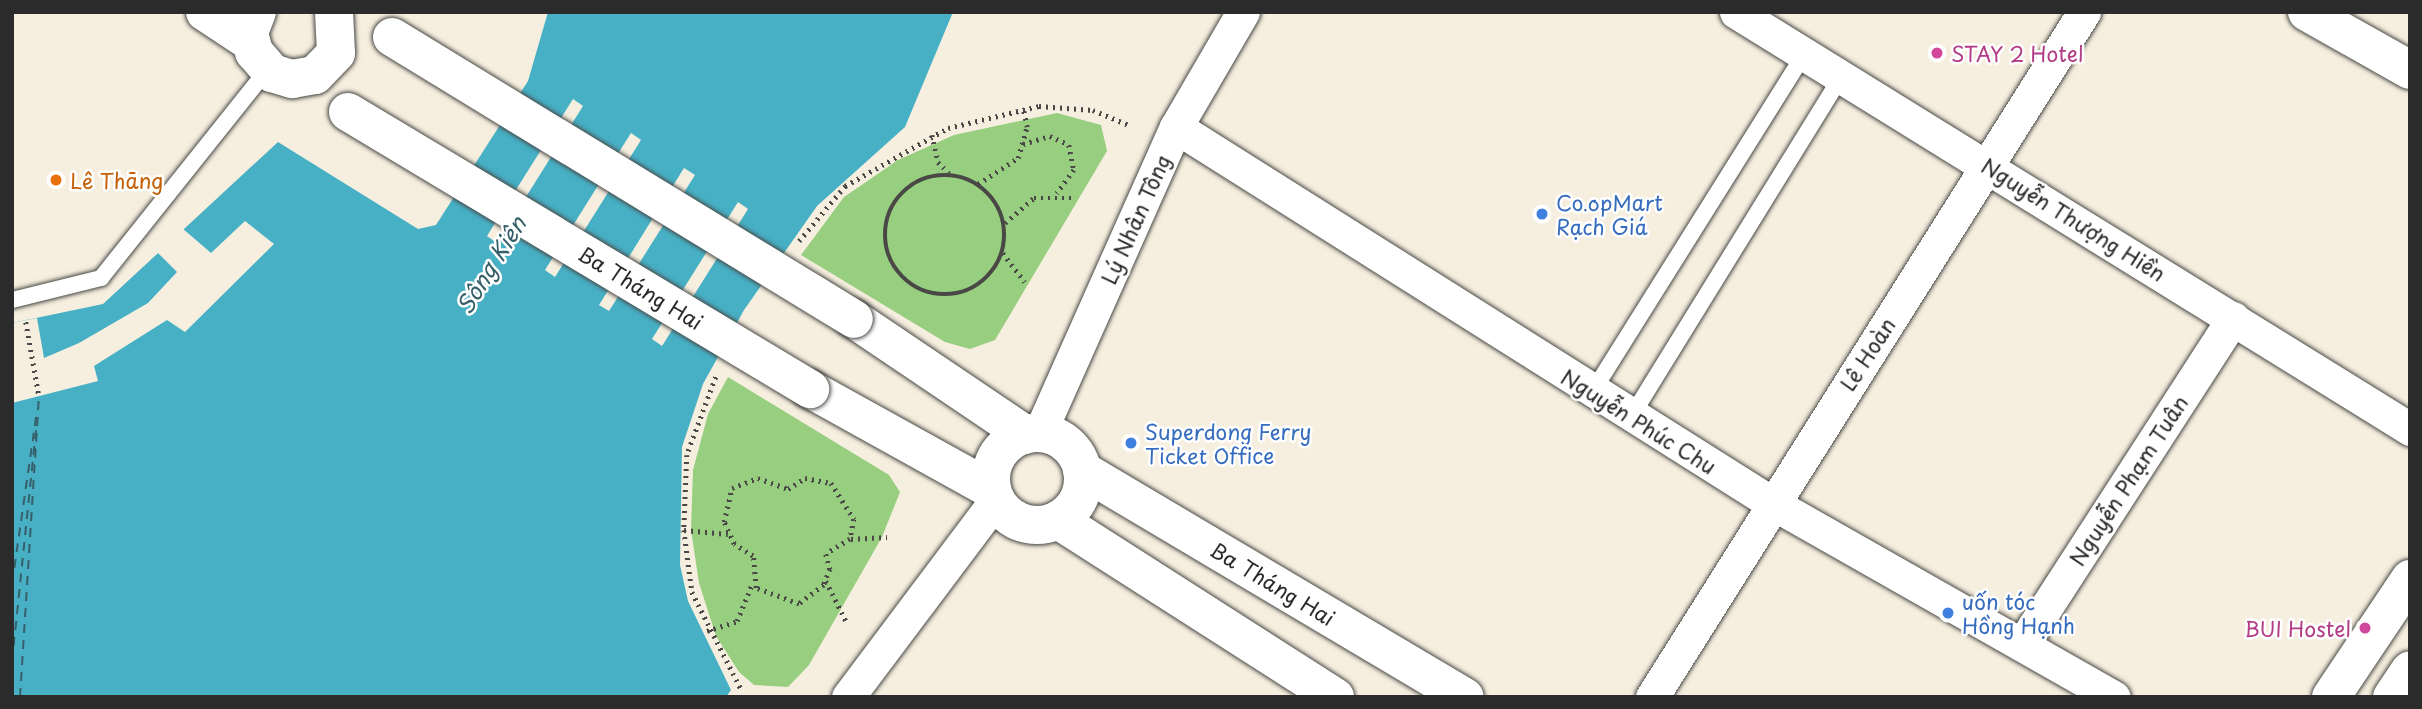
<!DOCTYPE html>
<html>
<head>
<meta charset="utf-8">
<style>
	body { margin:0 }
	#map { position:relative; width:2422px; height:709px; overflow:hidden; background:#f6efdf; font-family:"Playpen Sans",sans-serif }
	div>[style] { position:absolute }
	.green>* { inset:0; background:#98ce7f }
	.water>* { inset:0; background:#47b0c5 }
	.pier>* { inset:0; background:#f6efdf }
	.ferry>* { height:2px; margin-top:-1px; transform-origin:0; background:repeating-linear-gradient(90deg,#366069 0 9px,transparent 0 16px) }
	.path>* { height:4.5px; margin-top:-2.25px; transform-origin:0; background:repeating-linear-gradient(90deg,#494846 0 2px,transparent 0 7px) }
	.path>.ring { margin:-2.25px; padding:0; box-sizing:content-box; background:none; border:4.5px solid #494846; border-radius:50% }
	.roads { filter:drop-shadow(0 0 2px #494846) drop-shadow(0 0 2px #494846) }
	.service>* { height:16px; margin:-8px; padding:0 8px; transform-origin:8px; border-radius:8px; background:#fff }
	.minor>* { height:33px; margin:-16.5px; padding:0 16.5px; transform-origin:16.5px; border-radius:16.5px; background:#fff }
	.tertiary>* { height:38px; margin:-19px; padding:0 19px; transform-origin:19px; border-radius:19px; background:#fff }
	.secondary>* { height:38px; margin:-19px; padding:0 19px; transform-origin:19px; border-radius:19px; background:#fff }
	.secondary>.ring { margin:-19px; padding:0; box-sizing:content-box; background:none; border:38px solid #fff; border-radius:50% }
	.bridges { filter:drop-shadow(0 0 2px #494846) drop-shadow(0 0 2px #494846) }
	.secondary-bridge>* { height:38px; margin:-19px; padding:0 19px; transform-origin:19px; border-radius:19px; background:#fff }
	.dots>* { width:19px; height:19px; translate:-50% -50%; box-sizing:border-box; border:4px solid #fff; border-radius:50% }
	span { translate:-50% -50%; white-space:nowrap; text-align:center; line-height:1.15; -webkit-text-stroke:5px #fff; paint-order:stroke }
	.hotel-label { font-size:21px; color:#b23c85 }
	.left { translate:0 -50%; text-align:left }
	.right { translate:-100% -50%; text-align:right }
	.food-label { font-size:21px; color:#c56008 }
	.shop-label { font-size:21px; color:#366cbe }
	.street-label { font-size:21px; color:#2b2b2b }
	.water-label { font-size:23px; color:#366069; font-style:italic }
	.frame { position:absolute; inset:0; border:14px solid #2b2b2b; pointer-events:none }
</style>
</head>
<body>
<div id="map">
	<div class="green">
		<i style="clip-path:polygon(1057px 113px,1101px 125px,1107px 151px,995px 340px,970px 349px,945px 342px,801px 255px,844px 197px,898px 160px,954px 135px)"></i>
		<i style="clip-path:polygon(728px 377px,889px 475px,900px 492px,882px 537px,809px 665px,788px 687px,754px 685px,739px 672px,716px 636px,699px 583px,691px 530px,693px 470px,708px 414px)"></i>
	</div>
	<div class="water">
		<i style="clip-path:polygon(evenodd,548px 12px,953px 12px,905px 127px,817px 206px,744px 310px,703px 384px,682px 447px,680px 565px,688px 601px,731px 690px,726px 697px,12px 697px,12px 323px,103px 304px,278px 142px,418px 229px,436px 225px,528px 81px,548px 12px,573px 99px,583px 106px,497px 243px,487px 236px,573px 99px,548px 12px,631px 133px,641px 140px,555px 277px,545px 270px,631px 133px,548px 12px,684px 168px,695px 175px,609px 311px,599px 305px,684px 168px,548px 12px,738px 202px,748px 209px,662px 346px,652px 339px,738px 202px)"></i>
	</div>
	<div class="pier">
		<i style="clip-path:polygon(245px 221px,274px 244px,185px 332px,167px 320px,94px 366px,98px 381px,12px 403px,12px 323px,37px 318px,44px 358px,79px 343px,148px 303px,177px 272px,157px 252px,182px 228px,211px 253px)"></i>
	</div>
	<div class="ferry">
		<i style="left:12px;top:584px;width:175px;rotate:-81.8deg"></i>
		<i style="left:12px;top:662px;width:233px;rotate:-84.1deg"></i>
		<i style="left:20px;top:697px;width:302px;rotate:-86.4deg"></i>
	</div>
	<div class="path">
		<i style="left:932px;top:135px;width:28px;rotate:77deg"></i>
		<i style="left:938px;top:162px;width:17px;rotate:45deg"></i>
		<i style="left:1023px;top:144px;width:28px;rotate:-17deg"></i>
		<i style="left:1050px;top:136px;width:21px;rotate:25deg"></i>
		<i style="left:1069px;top:145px;width:25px;rotate:79deg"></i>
		<i style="left:1074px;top:170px;width:29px;rotate:126deg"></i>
		<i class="ring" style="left:885px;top:175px;width:115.5px;height:115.5px"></i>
		<i style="left:978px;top:184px;width:48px;rotate:-33deg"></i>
		<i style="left:1018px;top:158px;width:32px;rotate:-74deg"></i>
		<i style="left:1027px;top:127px;width:19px;rotate:-102deg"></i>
		<i style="left:1005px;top:223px;width:38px;rotate:-41deg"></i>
		<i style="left:1034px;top:198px;width:41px"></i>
		<i style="left:799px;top:241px;width:72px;rotate:-50.1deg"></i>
		<i style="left:845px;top:186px;width:118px;rotate:-29.4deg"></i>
		<i style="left:948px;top:128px;width:94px;rotate:-13.6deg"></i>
		<i style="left:1039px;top:106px;width:54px;rotate:4.2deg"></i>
		<i style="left:1093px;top:110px;width:41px;rotate:22.8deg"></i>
		<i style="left:1003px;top:253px;width:36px;rotate:53deg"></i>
		<i style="left:26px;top:322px;width:75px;rotate:80deg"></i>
		<i style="left:716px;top:377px;width:83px;rotate:110.4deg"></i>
		<i style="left:687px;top:455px;width:75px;rotate:92.3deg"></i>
		<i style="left:684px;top:530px;width:63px;rotate:82.6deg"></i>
		<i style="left:692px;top:592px;width:111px;rotate:63.2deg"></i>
		<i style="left:758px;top:478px;width:32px;rotate:20deg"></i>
		<i style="left:788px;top:489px;width:20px;rotate:-33deg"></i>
		<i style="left:805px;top:478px;width:26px;rotate:11deg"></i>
		<i style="left:831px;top:483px;width:43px;rotate:57.4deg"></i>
		<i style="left:854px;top:519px;width:20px;rotate:101deg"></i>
		<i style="left:850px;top:539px;width:28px;rotate:148deg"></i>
		<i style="left:826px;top:554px;width:16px;rotate:75deg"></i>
		<i style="left:830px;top:569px;width:17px;rotate:111deg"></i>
		<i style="left:824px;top:585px;width:31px;rotate:143deg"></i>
		<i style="left:799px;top:604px;width:46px;rotate:-159.6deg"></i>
		<i style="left:756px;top:588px;width:32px;rotate:-95deg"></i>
		<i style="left:753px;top:556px;width:22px;rotate:-148deg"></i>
		<i style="left:734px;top:544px;width:24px;rotate:-114deg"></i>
		<i style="left:724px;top:522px;width:35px;rotate:-77deg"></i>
		<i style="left:732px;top:488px;width:28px;rotate:-21deg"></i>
		<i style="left:684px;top:530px;width:44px;rotate:5.2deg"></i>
		<i style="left:851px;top:539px;width:36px;rotate:-3deg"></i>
		<i style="left:826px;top:581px;width:47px;rotate:63.4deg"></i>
		<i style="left:707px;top:631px;width:32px;rotate:-18deg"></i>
		<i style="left:737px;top:621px;width:40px;rotate:-68deg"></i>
	</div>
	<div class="roads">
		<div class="service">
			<i style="left:12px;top:300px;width:92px;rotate:-13.9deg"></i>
			<i style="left:101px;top:278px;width:268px;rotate:-51.4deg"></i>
			<i style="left:1593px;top:391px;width:398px;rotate:-57.9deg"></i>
			<i style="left:1631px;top:417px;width:398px;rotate:-58.3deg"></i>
		</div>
		<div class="minor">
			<i style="left:1736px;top:12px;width:793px;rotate:31.74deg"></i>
			<i style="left:1176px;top:127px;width:705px;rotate:32.25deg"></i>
			<i style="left:1772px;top:503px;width:393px;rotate:29.6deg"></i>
			<i style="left:1040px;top:432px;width:334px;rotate:-66deg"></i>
			<i style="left:1176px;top:127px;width:133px;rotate:-59.8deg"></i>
			<i style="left:2023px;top:643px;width:387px;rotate:-57.1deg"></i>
			<i style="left:848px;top:697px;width:246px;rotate:-53.1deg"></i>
			<i style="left:1652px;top:697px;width:810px;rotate:-57.76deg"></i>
		</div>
		<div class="tertiary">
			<i style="left:2307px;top:12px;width:118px;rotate:29.4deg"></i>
			<i style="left:2331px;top:697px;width:142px;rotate:-56.2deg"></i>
			<i style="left:2392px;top:697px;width:32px;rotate:-56deg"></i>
		</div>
		<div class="secondary">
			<i style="left:205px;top:12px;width:53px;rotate:33.4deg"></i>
			<i style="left:257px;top:12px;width:22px;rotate:111deg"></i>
			<i style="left:249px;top:33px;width:20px;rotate:75deg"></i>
			<i style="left:254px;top:52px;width:28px;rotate:49deg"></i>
			<i style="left:272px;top:73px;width:21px;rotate:17deg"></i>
			<i style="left:292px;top:79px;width:23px;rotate:-10deg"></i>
			<i style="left:315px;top:75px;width:30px;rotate:-46deg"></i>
			<i style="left:336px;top:53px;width:41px;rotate:-92.8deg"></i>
			<i style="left:854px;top:319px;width:207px;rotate:34deg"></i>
			<i style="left:810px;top:389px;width:208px;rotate:29deg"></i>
			<i class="ring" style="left:991px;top:433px;width:54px;height:54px"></i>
			<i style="left:1082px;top:470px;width:445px;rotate:30.7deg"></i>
			<i style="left:1058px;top:520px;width:329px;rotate:32.6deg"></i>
		</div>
	</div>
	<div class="bridges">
		<div class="secondary-bridge">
			<i style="left:392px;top:37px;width:541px;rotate:31.4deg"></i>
			<i style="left:348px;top:112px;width:539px;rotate:30.95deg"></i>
		</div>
	</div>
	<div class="dots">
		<i style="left:1937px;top:53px;background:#d1479c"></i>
		<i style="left:56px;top:180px;background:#e8710a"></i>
		<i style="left:1542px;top:214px;background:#3f7fe0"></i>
		<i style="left:1131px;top:443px;background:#3f7fe0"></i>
		<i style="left:1948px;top:613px;background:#3f7fe0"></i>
		<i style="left:2365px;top:628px;background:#d1479c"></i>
	</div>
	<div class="hotel-label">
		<span class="left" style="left:1951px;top:53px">STAY 2 Hotel</span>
		<span class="right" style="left:2351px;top:628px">BUI Hostel</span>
	</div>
	<div class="food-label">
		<span class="left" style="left:70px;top:180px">Lê Thāng</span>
	</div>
	<div class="shop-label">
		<span class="left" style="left:1556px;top:214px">Co.opMart<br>Rạch Giá</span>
		<span class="left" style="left:1145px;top:443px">Superdong Ferry<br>Ticket Office</span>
		<span class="left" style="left:1962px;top:613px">uốn tóc<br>Hồng Hạnh</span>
	</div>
	<div class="street-label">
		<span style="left:1135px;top:219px;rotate:-66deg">Lý Nhân Tông</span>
		<span style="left:2074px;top:219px;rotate:32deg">Nguyễn Thượng Hiền</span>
		<span style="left:641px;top:287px;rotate:31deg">Ba Tháng Hai</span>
		<span style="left:1867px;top:354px;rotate:-57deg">Lê Hoàn</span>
		<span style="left:1639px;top:421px;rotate:32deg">Nguyễn Phúc Chu</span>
		<span style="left:2128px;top:480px;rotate:-57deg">Nguyễn Phạm Tuân</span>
		<span style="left:1273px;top:583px;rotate:31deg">Ba Tháng Hai</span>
	</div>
	<div class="water-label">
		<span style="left:491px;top:265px;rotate:-58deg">Sông Kiên</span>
	</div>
	<div class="frame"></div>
</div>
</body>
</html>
